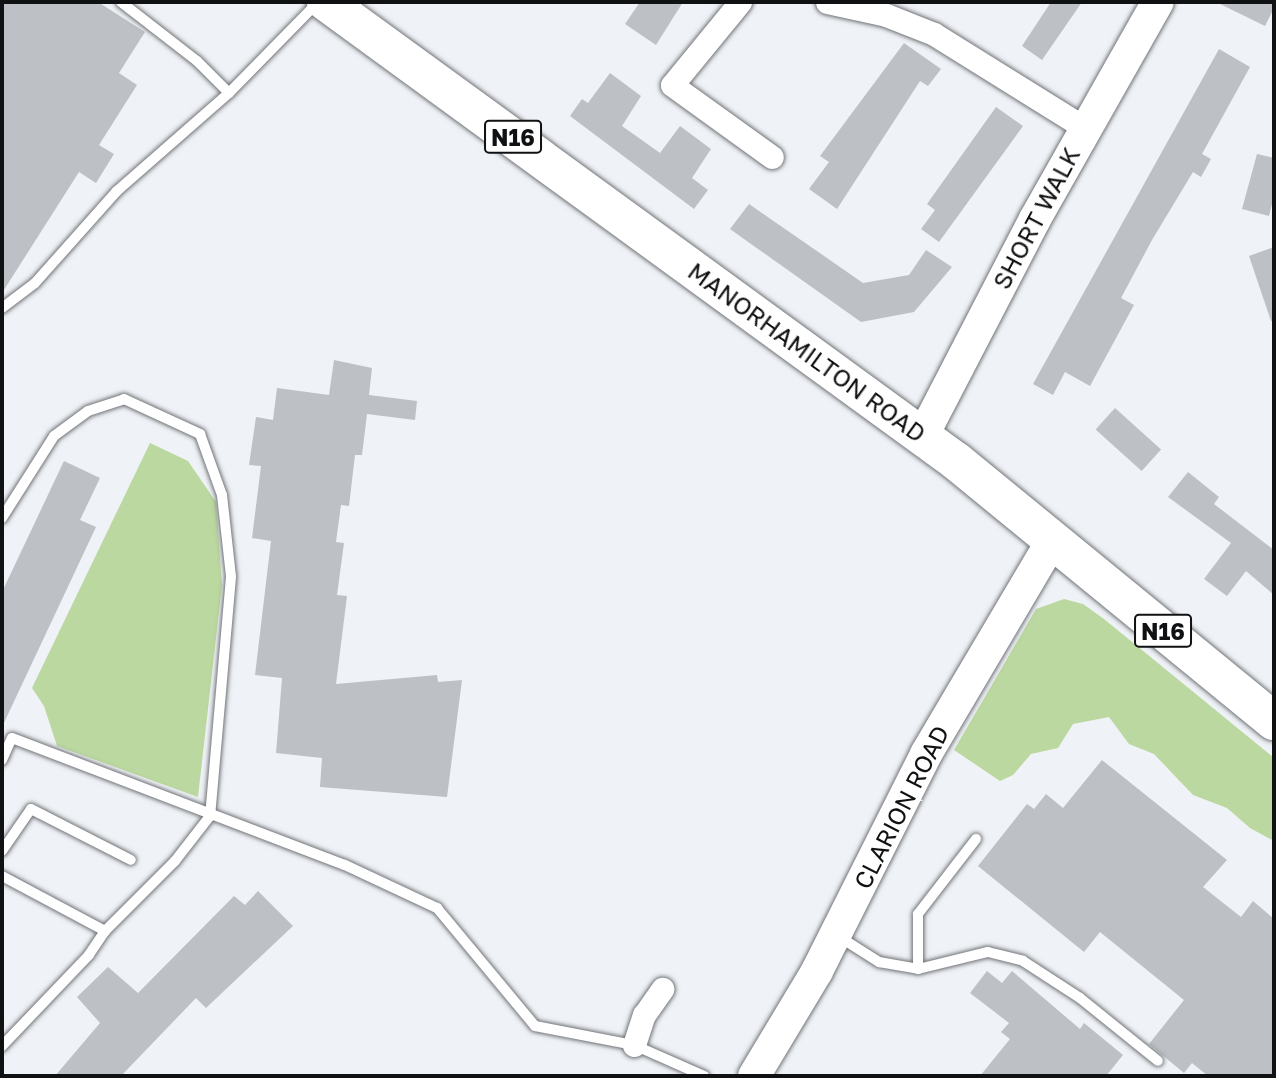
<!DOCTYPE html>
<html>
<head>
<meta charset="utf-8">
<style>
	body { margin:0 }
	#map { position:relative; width:1276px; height:1078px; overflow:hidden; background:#eff2f6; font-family:"Golos Text",sans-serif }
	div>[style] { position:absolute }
	.green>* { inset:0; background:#bad89f }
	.building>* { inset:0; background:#bdc0c4; transform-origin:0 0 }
	.roads { filter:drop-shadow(0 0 2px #717478) drop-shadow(0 0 2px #717478) }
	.lane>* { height:10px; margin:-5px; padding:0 5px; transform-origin:5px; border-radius:5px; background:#fff }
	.street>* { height:23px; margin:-11.5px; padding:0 11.5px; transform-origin:11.5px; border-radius:11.5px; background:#fff }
	.secondary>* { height:32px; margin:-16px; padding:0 16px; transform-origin:16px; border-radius:16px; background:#fff }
	.highway>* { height:38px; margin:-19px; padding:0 19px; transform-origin:19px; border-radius:19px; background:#fff }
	span { translate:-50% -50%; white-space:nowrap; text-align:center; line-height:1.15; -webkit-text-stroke:7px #fff; paint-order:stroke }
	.shield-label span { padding:2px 5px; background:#fff; border:2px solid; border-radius:5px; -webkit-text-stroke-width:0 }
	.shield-label { font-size:23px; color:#101113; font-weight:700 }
	.street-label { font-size:24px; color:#101113 }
	.frame { position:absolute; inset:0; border:4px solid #101113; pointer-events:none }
</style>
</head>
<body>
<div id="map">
	<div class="green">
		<i style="clip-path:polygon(150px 443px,188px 461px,216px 502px,222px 585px,198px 797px,57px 746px,44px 706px,32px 688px)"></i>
		<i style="clip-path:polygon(1064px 599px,1083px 604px,1104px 619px,1274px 758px,1274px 841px,1250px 828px,1227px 808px,1193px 795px,1154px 754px,1129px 744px,1109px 717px,1073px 724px,1058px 748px,1031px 754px,1013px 775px,1000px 781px,954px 750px,1036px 609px)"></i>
	</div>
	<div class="building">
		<i style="clip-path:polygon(2px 2px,98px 2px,145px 32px,119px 73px,137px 85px,99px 145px,114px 154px,96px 183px,79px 172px,2px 293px)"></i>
		<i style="clip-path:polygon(640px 2px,683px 2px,656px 45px,625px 24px)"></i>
		<i style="clip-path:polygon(1051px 2px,1082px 2px,1042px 60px,1022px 46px)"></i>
		<i style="clip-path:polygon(1216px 2px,1274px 2px,1274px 8px,1265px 26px)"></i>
		<i style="clip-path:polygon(904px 43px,941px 69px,928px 86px,920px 81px,837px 209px,809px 189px,829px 162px,820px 156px)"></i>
		<i style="clip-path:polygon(1219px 49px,1250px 67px,1202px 154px,1211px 159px,1201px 177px,1193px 172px,1152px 240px,1121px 298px,1134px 305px,1090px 386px,1065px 372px,1053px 395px,1033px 384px)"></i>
		<i style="clip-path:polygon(610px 73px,641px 96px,622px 126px,660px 153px,680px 126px,711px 149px,692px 178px,708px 190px,694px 209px,570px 116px,582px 99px,588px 103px)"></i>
		<i style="clip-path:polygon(996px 107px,1023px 126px,939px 242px,921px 229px,935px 210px,927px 204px)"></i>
		<i style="clip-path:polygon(1257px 154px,1274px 158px,1274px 196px,1269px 216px,1242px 209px)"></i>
		<i style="clip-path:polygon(749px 204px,863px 283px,909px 275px,926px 250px,952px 267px,914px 312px,861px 322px,730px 229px)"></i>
		<i style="clip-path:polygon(1274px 247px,1274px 321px,1271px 321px,1249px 256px)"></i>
		<i style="clip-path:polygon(334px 360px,372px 368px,369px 395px,417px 401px,415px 420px,367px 414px,362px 455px,355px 455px,349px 506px,341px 505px,336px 542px,344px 543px,337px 595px,347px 596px,336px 684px,437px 675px,438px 682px,462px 680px,447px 797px,320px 787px,322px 758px,276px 753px,282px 678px,255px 675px,271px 541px,252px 538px,261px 466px,249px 465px,256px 417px,273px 420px,277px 388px,329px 395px)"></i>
		<i style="left:1115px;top:408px;width:62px;height:29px;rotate:42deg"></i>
		<i style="clip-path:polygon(64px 461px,100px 478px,80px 520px,96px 527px,2px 727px,2px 592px)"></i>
		<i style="clip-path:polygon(1188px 472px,1219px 497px,1214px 504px,1274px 550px,1274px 595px,1246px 571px,1227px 596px,1204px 579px,1231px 543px,1168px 497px)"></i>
		<i style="clip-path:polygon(1102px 760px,1227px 860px,1203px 887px,1241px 917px,1253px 901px,1274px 919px,1274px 1076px,1208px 1076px,1192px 1063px,1184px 1073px,1149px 1044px,1184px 1000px,1100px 932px,1084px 952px,978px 866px,1027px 804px,1034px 809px,1046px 794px,1063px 808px)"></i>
		<i style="clip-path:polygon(258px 891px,293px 926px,206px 1008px,196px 998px,121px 1076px,55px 1076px,100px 1023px,77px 997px,108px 967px,138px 993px,234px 896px,245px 905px)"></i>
		<i style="clip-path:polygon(987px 971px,1002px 983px,1012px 971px,1080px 1029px,1084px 1023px,1123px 1055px,1106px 1076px,980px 1076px,1010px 1039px,1001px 1032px,1009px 1023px,970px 993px)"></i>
	</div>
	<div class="roads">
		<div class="lane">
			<i style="left:121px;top:2px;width:96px;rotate:37.8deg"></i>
			<i style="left:197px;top:61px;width:45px;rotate:45deg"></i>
			<i style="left:2px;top:308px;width:41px;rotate:-37.1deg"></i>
			<i style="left:35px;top:283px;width:123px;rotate:-48.3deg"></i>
			<i style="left:117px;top:191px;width:149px;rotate:-41.2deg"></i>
			<i style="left:229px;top:93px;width:127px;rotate:-45.6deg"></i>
			<i style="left:2px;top:518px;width:97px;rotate:-57.6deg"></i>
			<i style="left:54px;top:436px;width:42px;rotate:-36.3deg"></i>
			<i style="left:88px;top:411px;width:38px;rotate:-18deg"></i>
			<i style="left:124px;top:399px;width:84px;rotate:24.7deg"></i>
			<i style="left:200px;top:434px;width:65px;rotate:70.2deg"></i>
			<i style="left:222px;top:495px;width:82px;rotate:83.7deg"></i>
			<i style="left:231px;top:577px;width:240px;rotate:95deg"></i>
			<i style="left:210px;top:816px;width:57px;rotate:127.9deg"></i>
			<i style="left:175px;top:861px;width:99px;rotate:135deg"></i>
			<i style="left:105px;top:931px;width:29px;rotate:124deg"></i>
			<i style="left:89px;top:955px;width:126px;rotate:133.7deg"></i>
			<i style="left:2px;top:760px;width:24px;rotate:-66deg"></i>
			<i style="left:12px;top:738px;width:356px;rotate:20.9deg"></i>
			<i style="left:345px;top:865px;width:102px;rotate:25.1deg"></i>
			<i style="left:437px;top:908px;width:153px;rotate:50.3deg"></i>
			<i style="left:535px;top:1026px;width:101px;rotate:10.9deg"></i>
			<i style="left:634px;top:1045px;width:77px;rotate:23.9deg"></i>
			<i style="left:2px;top:851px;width:51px;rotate:-55.4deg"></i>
			<i style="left:31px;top:809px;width:112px;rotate:27deg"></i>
			<i style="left:2px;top:876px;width:117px;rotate:28.1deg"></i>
			<i style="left:838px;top:936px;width:49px;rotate:32.4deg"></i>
			<i style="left:879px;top:962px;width:40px;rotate:10deg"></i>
			<i style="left:918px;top:969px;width:72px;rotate:-13.7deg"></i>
			<i style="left:988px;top:952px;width:36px;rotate:14deg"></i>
			<i style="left:1023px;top:961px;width:68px;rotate:33deg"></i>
			<i style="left:1080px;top:998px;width:100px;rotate:38.9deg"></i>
			<i style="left:918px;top:969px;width:55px;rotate:-90deg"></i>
			<i style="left:918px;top:914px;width:95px;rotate:-52.3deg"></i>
		</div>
		<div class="street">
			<i style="left:740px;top:2px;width:107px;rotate:129.3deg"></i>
			<i style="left:672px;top:85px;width:123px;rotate:35.8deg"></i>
			<i style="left:827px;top:2px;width:60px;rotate:12.4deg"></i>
			<i style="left:886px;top:15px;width:52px;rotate:21.6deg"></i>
			<i style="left:934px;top:34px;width:178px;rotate:31.9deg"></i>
			<i style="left:634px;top:1045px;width:32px;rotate:-72deg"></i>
			<i style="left:644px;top:1015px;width:32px;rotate:-55deg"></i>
		</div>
		<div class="secondary">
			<i style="left:922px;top:437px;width:246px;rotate:-62.6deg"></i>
			<i style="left:1035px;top:219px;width:249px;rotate:-60.5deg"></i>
			<i style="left:754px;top:1076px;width:122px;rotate:-59deg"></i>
			<i style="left:817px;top:971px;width:243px;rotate:-63.3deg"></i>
			<i style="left:926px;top:754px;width:247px;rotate:-59.4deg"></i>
		</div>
		<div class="highway">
			<i style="left:326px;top:2px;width:779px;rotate:36.08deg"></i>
			<i style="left:956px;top:461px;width:411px;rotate:39.3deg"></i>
		</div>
	</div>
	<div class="shield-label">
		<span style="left:513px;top:137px">N16</span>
		<span style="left:1163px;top:631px">N16</span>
	</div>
	<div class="street-label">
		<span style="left:1036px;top:218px;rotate:-62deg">SHORT WALK</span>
		<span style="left:807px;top:352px;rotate:36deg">MANORHAMILTON ROAD</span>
		<span style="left:901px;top:807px;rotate:-63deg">CLARION ROAD</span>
	</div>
	<div class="frame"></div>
</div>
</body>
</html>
